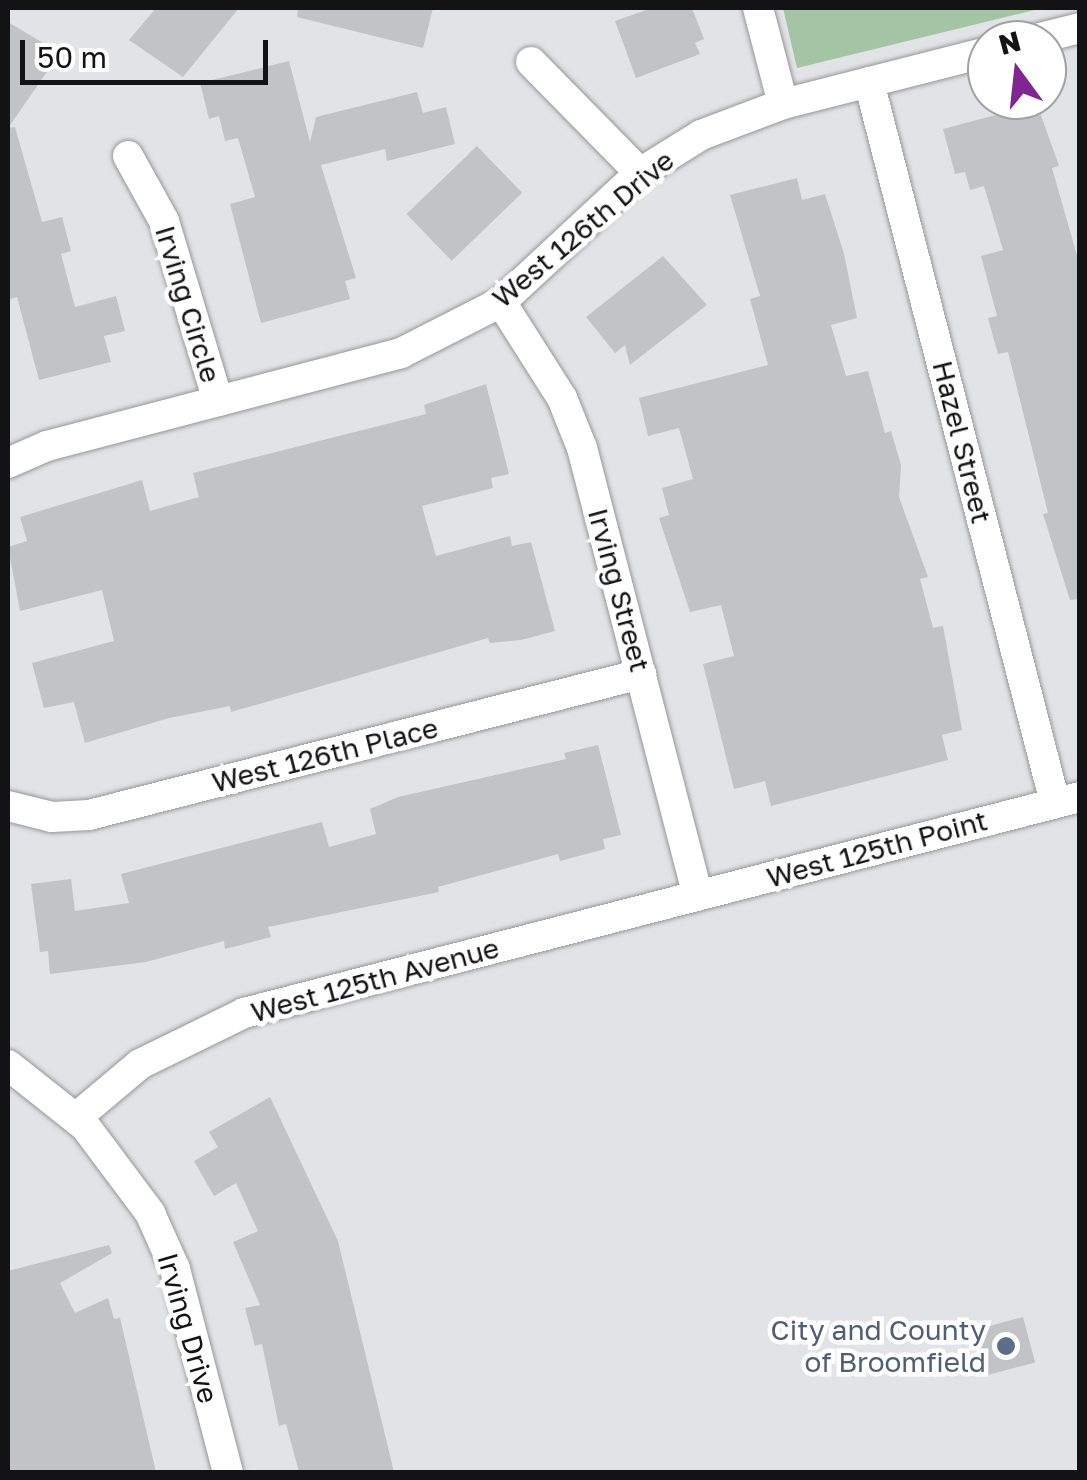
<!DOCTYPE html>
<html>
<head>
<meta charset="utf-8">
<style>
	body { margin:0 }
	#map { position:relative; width:1087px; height:1480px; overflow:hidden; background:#e2e3e6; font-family:"Golos Text",sans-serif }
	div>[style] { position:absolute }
	.green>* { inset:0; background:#a4c5a4 }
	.building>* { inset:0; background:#c2c3c6; transform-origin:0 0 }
	.roads { filter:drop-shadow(0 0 2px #96979a) drop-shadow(0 0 2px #96979a) }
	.street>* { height:30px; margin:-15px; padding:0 15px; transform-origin:15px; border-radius:15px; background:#fff }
	.dots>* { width:28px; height:28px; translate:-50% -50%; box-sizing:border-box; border:5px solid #fff; border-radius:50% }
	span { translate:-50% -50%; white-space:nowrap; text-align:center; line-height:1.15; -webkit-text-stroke:9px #fff; paint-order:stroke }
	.street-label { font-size:28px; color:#131315 }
	.service-label { font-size:28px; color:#4e5e75 }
	.right { translate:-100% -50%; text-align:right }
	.frame { position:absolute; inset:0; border:10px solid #131315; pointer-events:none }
	.north { position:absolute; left:967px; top:20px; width:100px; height:100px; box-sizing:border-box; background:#fff; border:2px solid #a1a1a1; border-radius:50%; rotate:345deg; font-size:28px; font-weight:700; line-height:40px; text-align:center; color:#131315 }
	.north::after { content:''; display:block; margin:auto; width:35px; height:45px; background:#802591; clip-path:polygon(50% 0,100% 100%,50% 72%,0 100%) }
	.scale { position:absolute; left:20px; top:40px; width:248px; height:45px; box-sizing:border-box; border:5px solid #131315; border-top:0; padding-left:12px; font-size:30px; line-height:35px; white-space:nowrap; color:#131315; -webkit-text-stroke:8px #fff; paint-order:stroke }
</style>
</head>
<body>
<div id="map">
	<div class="green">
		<i style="clip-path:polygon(783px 8px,1043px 8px,797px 68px)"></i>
	</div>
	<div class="building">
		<i style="clip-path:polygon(156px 8px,239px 8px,183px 77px,129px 40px)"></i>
		<i style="clip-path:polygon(298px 8px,433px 8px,423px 48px,297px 17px)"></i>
		<i style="clip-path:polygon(652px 8px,692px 8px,704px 39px,695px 43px,700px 54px,636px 78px,615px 21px)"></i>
		<i style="clip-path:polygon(8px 22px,60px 53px,8px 128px,15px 127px,42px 222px,62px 217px,71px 251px,61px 254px,75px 307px,116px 296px,125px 331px,104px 336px,111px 362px,39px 380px,17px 297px,8px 300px)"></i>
		<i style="clip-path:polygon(289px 61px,310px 142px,316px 117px,417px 92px,423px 113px,446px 107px,455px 144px,387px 161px,385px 149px,321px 165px,356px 278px,345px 281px,350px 299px,261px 323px,230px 204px,255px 197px,238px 138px,225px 141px,219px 116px,209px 119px,200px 83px)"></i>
		<i style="clip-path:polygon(1037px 104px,1059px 166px,1052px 168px,1080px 266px,1080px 599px,1070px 600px,1043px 514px,1048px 513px,1008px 352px,998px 354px,988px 318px,997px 316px,981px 256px,1003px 250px,984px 186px,970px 190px,965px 172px,955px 174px,943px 129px)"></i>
		<i style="left:477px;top:146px;width:65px;height:98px;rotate:46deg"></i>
		<i style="clip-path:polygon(797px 178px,802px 200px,825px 194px,844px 254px,857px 318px,831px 325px,846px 376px,868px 371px,885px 433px,891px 431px,901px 465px,899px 497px,928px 577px,920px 579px,933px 628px,943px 626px,962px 730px,942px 735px,948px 760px,771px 806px,765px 781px,734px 789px,703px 664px,734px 656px,721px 605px,690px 612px,659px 518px,669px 515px,662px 488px,693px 479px,679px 428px,648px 436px,639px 398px,768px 365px,750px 299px,760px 296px,730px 195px)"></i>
		<i style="clip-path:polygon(663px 256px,707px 305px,630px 365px,625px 345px,615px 353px,586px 317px)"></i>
		<i style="clip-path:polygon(486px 384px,509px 474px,491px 478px,493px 488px,422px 506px,436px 556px,510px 536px,512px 546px,531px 542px,555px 631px,521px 640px,490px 643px,488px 638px,231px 712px,230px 706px,169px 718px,85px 743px,74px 702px,44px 708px,32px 663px,114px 641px,102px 590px,20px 611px,8px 547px,27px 541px,20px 517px,142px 480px,150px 511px,199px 497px,193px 473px,426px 414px,424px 405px)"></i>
		<i style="clip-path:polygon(598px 745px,621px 835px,603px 839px,605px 849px,560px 861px,558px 854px,438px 887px,439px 892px,268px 927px,271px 937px,225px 949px,224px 941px,146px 962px,50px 974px,48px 951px,40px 952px,31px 884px,71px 879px,75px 911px,129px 903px,121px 874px,322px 822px,329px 847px,376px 834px,370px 809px,398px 797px,566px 759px,564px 753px)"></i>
		<i style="clip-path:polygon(270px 1097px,338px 1241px,394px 1472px,299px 1472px,286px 1424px,279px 1426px,262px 1344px,255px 1346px,245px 1308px,260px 1305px,233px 1242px,258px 1231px,236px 1183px,214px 1196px,194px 1161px,218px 1147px,209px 1132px)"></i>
		<i style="clip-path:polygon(109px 1245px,112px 1253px,60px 1283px,75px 1313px,108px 1298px,114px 1319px,120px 1318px,156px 1472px,8px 1472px,8px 1271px)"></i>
		<i style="left:1023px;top:1317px;width:47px;height:49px;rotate:75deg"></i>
	</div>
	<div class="roads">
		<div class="street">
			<i style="left:758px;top:8px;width:99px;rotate:75.4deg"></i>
			<i style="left:1032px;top:40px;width:49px;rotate:-14deg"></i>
			<i style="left:531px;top:62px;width:156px;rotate:45.5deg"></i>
			<i style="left:869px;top:82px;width:745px;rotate:75.53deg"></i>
			<i style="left:128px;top:156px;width:74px;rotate:61deg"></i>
			<i style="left:164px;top:221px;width:188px;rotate:73.3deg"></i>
			<i style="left:501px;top:302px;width:114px;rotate:57.6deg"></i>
			<i style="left:562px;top:398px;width:54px;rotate:68.2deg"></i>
			<i style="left:582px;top:448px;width:462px;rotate:75.5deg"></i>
			<i style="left:8px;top:463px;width:43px;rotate:-23.6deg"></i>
			<i style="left:47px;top:446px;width:366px;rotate:-14.7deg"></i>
			<i style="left:401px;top:353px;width:112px;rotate:-27deg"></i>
			<i style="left:501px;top:302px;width:190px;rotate:-42.9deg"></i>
			<i style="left:640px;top:173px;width:72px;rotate:-31.9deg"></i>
			<i style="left:701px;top:135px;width:88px;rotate:-20.7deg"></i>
			<i style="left:783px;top:104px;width:211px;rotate:-14.3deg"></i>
			<i style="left:8px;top:806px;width:45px;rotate:14deg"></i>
			<i style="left:52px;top:817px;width:37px;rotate:-3deg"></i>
			<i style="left:89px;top:815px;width:570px;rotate:-14.33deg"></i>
			<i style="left:8px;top:1065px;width:98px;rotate:38.4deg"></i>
			<i style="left:85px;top:1126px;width:109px;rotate:53.2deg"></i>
			<i style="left:150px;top:1213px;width:61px;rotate:65.9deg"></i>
			<i style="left:175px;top:1269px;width:210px;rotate:75.4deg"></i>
			<i style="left:77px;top:1117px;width:82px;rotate:-40.1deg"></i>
			<i style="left:140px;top:1064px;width:116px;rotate:-26.1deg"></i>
			<i style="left:244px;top:1013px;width:863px;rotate:-14.49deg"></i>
		</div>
	</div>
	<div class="dots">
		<i style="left:1006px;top:1346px;background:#5c6f8a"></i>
	</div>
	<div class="street-label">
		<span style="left:583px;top:229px;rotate:-40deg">West 126th Drive</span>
		<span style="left:188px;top:304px;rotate:73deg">Irving Circle</span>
		<span style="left:962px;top:442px;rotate:76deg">Hazel Street</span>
		<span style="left:619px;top:590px;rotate:75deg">Irving Street</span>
		<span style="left:325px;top:755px;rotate:-14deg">West 126th Place</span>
		<span style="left:877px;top:849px;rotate:-15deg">West 125th Point</span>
		<span style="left:375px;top:980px;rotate:-15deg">West 125th Avenue</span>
		<span style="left:188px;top:1328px;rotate:74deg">Irving Drive</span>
	</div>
	<div class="service-label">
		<span class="right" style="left:986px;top:1346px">City and County<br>of Broomfield</span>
	</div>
	<div class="frame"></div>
	<div class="north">N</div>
	<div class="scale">50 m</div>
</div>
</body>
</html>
